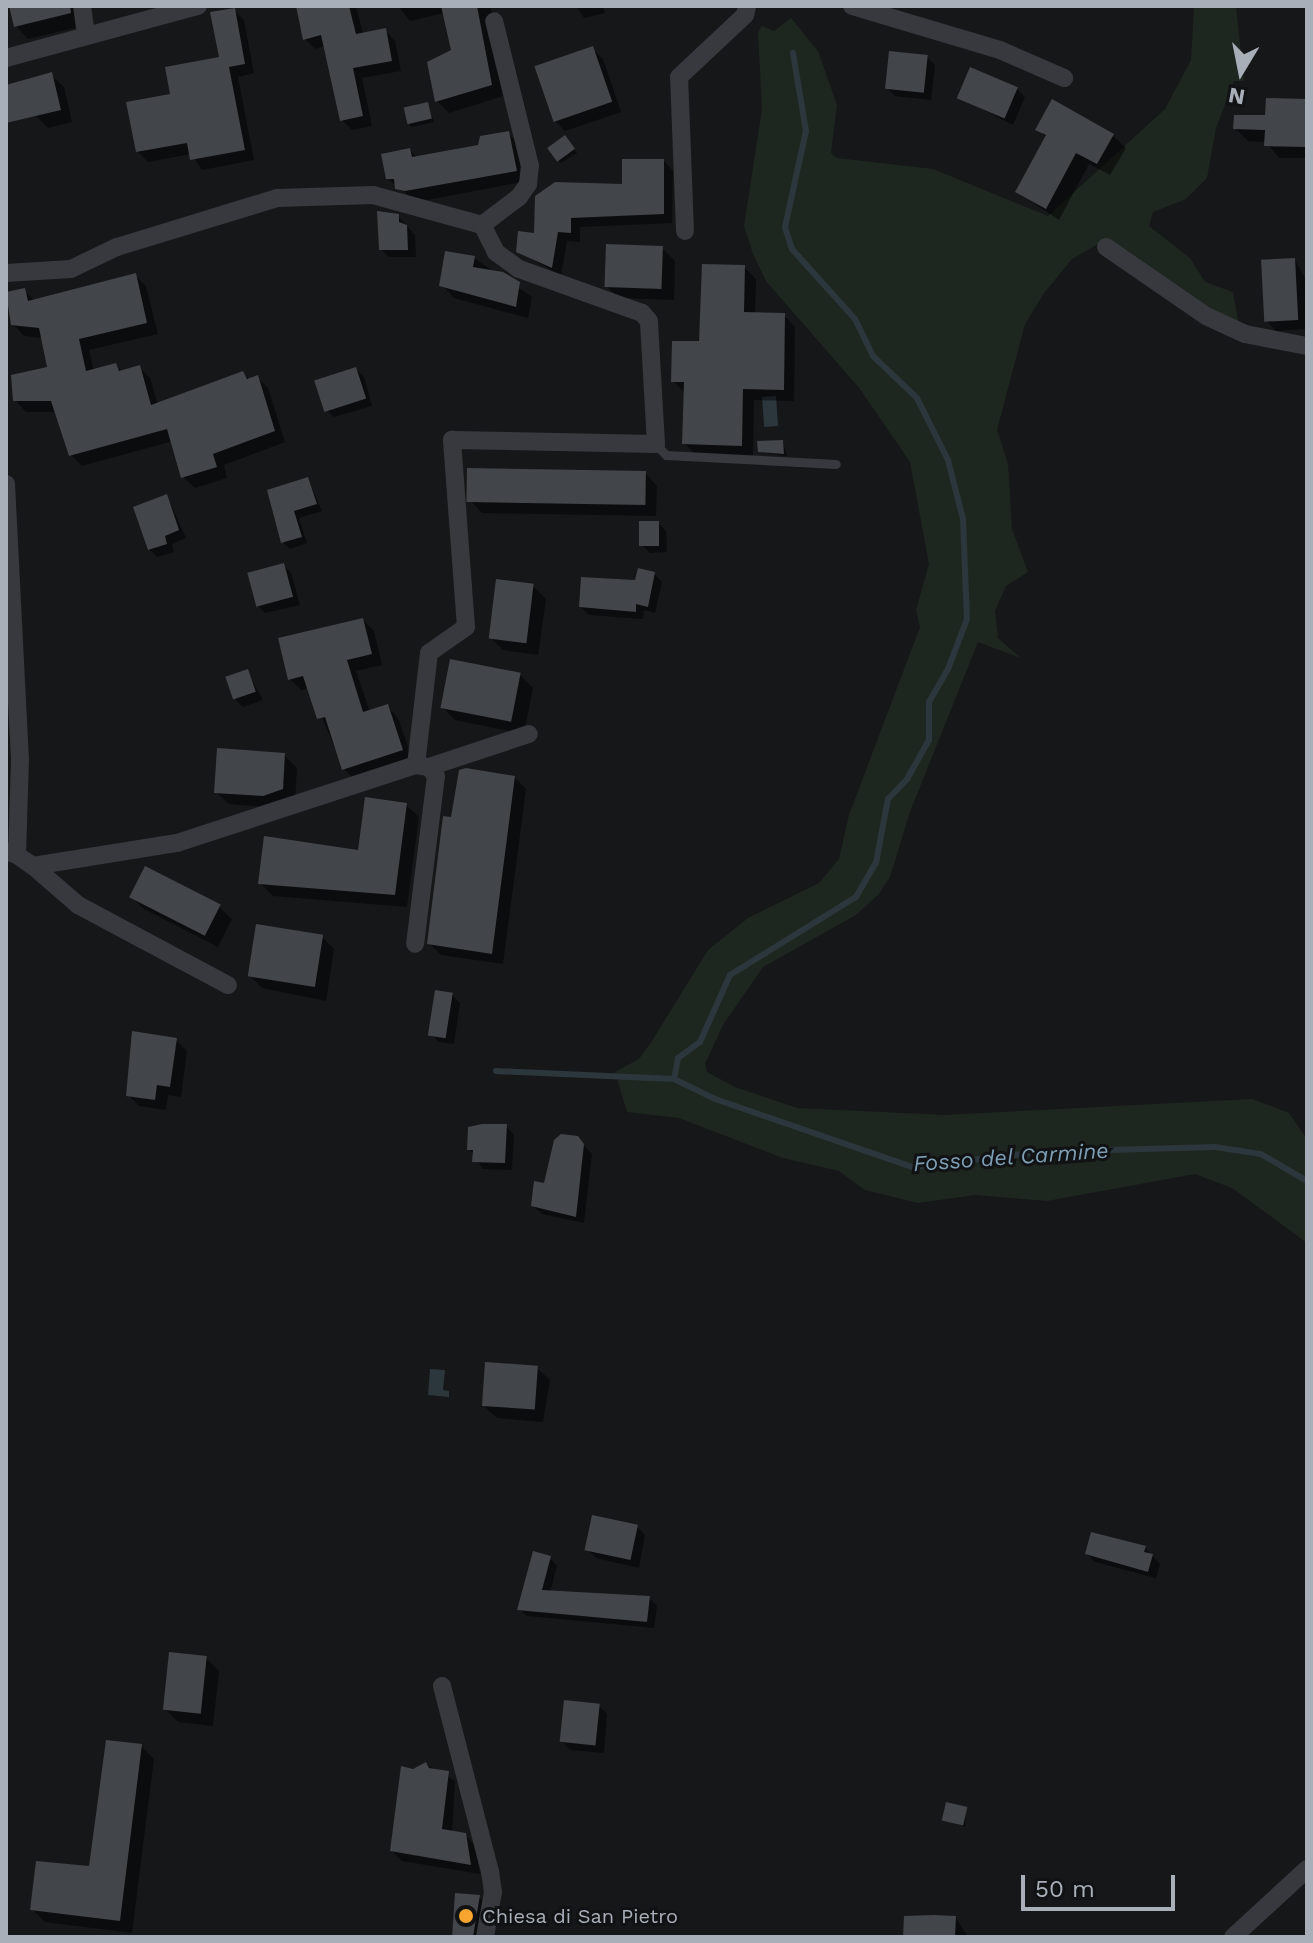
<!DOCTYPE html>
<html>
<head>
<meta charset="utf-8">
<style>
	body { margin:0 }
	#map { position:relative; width:1313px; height:1943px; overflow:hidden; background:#161719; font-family:"Work Sans",sans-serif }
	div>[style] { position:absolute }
	.green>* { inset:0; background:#1e271f }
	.water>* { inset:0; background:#2c373d; transform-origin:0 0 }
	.shadow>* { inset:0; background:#0007 }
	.stream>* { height:6px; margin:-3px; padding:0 3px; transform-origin:3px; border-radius:3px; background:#2c373d }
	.building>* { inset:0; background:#424549; transform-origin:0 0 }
	.lane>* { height:9px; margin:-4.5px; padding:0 4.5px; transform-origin:4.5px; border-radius:4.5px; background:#37393e }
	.street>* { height:18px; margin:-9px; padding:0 9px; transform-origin:9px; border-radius:9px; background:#37393e }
	.dots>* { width:22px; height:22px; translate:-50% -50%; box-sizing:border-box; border:4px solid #111214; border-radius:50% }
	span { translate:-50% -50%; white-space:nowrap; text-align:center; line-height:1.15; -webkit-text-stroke:6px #111214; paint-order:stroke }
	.poi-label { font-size:20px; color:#a8afb9 }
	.left { translate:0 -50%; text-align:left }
	.water-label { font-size:22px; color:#7e9fb5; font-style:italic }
	.frame { position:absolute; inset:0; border:8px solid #a8afb9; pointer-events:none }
	.north { position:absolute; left:1201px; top:32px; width:80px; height:80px; -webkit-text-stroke:6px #111214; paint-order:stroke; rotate:190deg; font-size:22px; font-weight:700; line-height:32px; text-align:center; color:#a8afb9 }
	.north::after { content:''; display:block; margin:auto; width:28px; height:36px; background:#a8afb9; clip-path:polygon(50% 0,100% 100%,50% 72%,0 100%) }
	.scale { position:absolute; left:1021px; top:1875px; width:154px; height:36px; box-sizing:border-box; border:4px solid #a8afb9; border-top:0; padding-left:10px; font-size:24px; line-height:28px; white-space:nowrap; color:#a8afb9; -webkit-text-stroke:6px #111214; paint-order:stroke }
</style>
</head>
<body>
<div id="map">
	<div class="green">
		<i style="clip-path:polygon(1194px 6px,1236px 6px,1244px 81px,1234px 81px,1216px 128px,1207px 178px,1186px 199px,1153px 212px,1149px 226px,1190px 258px,1205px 282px,1233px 292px,1239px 326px,1100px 243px,1072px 259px,1044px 293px,1025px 324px,997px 430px,1008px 464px,1012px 529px,1028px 572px,1006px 586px,995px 611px,998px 638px,1021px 658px,978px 642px,910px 812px,890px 877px,879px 894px,856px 915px,763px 967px,723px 1025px,705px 1064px,707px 1072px,735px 1087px,797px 1108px,945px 1115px,1252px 1099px,1289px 1113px,1307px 1139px,1307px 1243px,1232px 1188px,1195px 1174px,1047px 1201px,975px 1195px,918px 1203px,865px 1190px,839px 1171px,783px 1158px,679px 1118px,627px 1112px,615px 1072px,639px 1059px,652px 1041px,708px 950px,748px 918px,819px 883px,839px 859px,849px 815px,920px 627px,916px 610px,929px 564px,910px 462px,860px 389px,766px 281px,753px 254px,744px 226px,762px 109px,758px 32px,762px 26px,774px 31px,791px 18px,818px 51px,837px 105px,831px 153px,837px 158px,933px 169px,1048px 216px,1165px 109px,1191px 60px)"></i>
	</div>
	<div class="water">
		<i style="left:776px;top:396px;width:30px;height:14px;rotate:86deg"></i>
		<i style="clip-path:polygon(430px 1369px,445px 1370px,443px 1390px,449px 1391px,449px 1397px,428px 1395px)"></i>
	</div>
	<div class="shadow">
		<i style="clip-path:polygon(11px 6px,74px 6px,79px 27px,28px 39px,16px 26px)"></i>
		<i style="clip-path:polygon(305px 6px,356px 6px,363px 34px,385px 30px,395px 41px,401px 71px,362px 78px,372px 126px,352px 130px,342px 120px,325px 46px,315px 49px,305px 39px)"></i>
		<i style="clip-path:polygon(398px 6px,490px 6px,493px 20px,488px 21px,503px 96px,449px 113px,437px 101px,453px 51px,444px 13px,410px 21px)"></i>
		<i style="clip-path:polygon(576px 6px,603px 6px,605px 13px,584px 18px)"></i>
		<i style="clip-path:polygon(234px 10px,244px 20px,254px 73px,238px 77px,254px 160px,202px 170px,191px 154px,148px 162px,137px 151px,172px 95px,221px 58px)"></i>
		<i style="clip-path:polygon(593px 49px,603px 59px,621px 112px,565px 131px,555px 121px)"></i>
		<i style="clip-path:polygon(927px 57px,935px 65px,931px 100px,895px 96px,887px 88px)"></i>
		<i style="clip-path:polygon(51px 75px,64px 87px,72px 122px,48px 128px,35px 115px)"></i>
		<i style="clip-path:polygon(1017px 89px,1025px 97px,1013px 125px,959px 97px)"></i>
		<i style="clip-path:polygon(1307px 101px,1307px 158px,1279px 158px,1266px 142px,1248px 141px,1235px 128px)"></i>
		<i style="clip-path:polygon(427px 104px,434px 122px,412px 127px,409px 124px)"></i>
		<i style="clip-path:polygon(1038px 129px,1113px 136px,1126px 148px,1110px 175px,1089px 164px,1059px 220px,1017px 192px,1046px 138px)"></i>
		<i style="clip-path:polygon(508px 133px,519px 144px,527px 181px,417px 202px,387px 178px,410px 150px,418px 158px,479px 147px)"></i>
		<i style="clip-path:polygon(569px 141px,577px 153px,561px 163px,558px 160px)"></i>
		<i style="clip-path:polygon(664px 161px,673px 171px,672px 223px,580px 227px,580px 242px,567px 241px,561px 276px,518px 251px)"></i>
		<i style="clip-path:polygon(398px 216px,415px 235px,416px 257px,389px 257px,381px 249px)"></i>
		<i style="clip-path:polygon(662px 248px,675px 261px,674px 300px,619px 298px,606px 286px)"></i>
		<i style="clip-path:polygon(474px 258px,532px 297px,528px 318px,454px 298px,442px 285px)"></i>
		<i style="clip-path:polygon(1295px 260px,1307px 282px,1307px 329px,1276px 331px,1266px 320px)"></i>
		<i style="clip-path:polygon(744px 267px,756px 279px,755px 314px,784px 315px,795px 327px,794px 401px,754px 400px,753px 457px,696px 455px,685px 444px,686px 394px,673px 381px)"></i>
		<i style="clip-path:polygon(135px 275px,146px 286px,158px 334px,89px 350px,94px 371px,115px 365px,122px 372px,139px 367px,150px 378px,158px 405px,243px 373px,250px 380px,257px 377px,268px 388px,285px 442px,224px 465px,227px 478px,195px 488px,183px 477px,173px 441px,82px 466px,71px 455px,57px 412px,26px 412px,15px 400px,49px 368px,43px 338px,24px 336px,13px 324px,24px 291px,35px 301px)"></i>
		<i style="clip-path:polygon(356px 369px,364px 377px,372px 406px,334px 417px,325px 409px)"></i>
		<i style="clip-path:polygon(783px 442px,787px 456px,760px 452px)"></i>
		<i style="clip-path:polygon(646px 474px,657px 486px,656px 516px,482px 513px,471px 501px)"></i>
		<i style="clip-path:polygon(308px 479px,322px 511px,299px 518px,307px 543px,290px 549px,283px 542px,269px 491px)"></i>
		<i style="clip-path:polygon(167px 496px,186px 538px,172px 544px,174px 552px,157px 557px,149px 549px)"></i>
		<i style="clip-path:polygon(658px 523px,666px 531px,667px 552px,650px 553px,642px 545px)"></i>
		<i style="clip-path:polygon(283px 565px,291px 573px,300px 605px,265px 613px,257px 605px)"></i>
		<i style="clip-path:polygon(654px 574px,662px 582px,655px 613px,644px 610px,643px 619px,589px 615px,581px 607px)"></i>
		<i style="clip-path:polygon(533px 586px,546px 599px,538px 655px,503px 650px,490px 637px)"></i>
		<i style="clip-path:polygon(363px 620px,374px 631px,382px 665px,356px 671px,370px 712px,387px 706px,398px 718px,413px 761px,355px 780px,344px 769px,309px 688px,301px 690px,290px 679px)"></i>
		<i style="clip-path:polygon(247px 671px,263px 700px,243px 707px,235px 699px)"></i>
		<i style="clip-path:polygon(520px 675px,533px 688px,524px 734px,455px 720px,442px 707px)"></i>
		<i style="clip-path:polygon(284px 755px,297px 768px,295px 802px,276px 808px,229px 804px,216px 792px)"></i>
		<i style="clip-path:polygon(514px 777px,526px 789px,503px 964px,441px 955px,429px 943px,453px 819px)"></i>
		<i style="clip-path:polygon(406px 805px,419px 817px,407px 907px,273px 896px,260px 883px,360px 852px)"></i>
		<i style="clip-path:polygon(131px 897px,219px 907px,232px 919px,218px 947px,144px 909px)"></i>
		<i style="clip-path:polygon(322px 937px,334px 949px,326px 1001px,262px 988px,250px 976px)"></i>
		<i style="clip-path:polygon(452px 995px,460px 1003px,454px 1044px,439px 1042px,431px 1034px)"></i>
		<i style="clip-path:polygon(176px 1040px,187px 1051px,181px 1097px,168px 1095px,166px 1110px,139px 1106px,128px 1095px)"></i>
		<i style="clip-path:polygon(506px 1126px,514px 1135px,512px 1170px,483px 1169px,469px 1149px)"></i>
		<i style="clip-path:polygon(577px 1138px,592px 1154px,584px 1223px,542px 1214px,533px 1206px)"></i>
		<i style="clip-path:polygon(537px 1368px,550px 1380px,543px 1422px,497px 1418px,484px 1406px)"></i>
		<i style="clip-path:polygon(637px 1527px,645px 1535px,639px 1568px,596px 1558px,587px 1549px)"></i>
		<i style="clip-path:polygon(1145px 1548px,1160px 1564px,1156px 1578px,1095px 1562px,1087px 1554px)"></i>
		<i style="clip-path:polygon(550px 1558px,557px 1566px,550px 1593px,649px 1598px,657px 1606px,654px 1628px,527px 1616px,519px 1609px)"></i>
		<i style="clip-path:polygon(206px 1658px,219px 1671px,213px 1726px,178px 1722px,165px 1709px)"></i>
		<i style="clip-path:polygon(599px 1706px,607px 1714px,604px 1753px,570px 1750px,562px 1741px)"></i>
		<i style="clip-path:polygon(141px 1746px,154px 1759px,132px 1933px,45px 1922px,32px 1909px,91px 1869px)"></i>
		<i style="clip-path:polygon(426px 1764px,455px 1781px,452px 1833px,465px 1835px,476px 1846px,480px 1874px,402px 1861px,392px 1851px,414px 1771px)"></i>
		<i style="clip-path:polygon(966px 1808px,965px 1827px,943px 1819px)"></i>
		<i style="clip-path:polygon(479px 1897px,487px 1905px,482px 1937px,454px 1937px)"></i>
		<i style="clip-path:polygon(956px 1918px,968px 1937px,907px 1937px)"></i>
	</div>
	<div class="stream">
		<i style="left:496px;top:1071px;width:178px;rotate:2.6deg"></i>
		<i style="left:674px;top:1079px;width:46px;rotate:26deg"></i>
		<i style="left:715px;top:1099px;width:209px;rotate:19deg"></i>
		<i style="left:913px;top:1167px;width:126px;rotate:-6.8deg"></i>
		<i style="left:1038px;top:1152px;width:177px;rotate:-1.6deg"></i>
		<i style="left:1215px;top:1147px;width:47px;rotate:8.7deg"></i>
		<i style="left:1261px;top:1154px;width:53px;rotate:30.4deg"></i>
		<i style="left:674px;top:1079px;width:21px;rotate:-79deg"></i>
		<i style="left:678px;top:1058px;width:27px;rotate:-36deg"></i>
		<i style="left:700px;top:1042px;width:73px;rotate:-65.9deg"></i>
		<i style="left:730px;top:975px;width:148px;rotate:-31.8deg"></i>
		<i style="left:856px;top:897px;width:39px;rotate:-60deg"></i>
		<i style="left:876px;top:863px;width:65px;rotate:-79.4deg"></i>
		<i style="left:888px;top:799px;width:28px;rotate:-46deg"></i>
		<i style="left:907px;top:779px;width:45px;rotate:-60.6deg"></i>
		<i style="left:929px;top:740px;width:38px;rotate:-90deg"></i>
		<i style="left:929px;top:702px;width:38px;rotate:-60deg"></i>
		<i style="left:948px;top:669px;width:53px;rotate:-69.2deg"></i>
		<i style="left:967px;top:619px;width:100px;rotate:-92.3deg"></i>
		<i style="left:963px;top:519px;width:61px;rotate:-104.3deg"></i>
		<i style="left:948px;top:460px;width:69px;rotate:-116.6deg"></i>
		<i style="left:917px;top:398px;width:61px;rotate:-136.3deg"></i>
		<i style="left:873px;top:356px;width:41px;rotate:-115.9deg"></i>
		<i style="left:855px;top:319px;width:94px;rotate:-132deg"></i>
		<i style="left:792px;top:249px;width:23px;rotate:-108deg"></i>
		<i style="left:785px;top:227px;width:98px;rotate:-77.7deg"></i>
		<i style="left:806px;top:131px;width:79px;rotate:-99.5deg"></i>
	</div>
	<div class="building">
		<i style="clip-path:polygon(9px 6px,70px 6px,71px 13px,14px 27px)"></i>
		<i style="clip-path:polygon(296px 6px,349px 6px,356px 34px,386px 28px,392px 61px,353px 68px,363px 116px,340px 121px,321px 35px,303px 40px)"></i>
		<i style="clip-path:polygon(441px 6px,477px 6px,492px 85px,435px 102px,427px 62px,451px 50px)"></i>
		<i style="clip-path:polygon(235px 8px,245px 64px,229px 67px,245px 150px,190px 160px,187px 143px,136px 152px,126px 102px,170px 94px,165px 67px,219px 57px,210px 12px)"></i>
		<i style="left:593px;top:46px;width:59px;height:62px;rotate:71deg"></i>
		<i style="left:889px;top:51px;width:39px;height:38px;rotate:6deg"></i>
		<i style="left:970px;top:67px;width:52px;height:34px;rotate:23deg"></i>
		<i style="clip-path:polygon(52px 72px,61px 110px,6px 123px,6px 85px)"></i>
		<i style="clip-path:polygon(1266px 98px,1307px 99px,1307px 147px,1264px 146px,1265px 130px,1233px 129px,1234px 115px,1265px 115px)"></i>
		<i style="clip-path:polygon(1052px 99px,1114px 134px,1097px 164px,1076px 153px,1046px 209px,1015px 192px,1046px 135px,1035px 130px)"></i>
		<i style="left:428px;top:102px;width:17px;height:25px;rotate:77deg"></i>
		<i style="clip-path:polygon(509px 131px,517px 171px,405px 191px,395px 189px,394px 179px,386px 179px,381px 154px,410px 148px,412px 157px,478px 145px,480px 136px)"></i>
		<i style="left:565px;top:135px;width:17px;height:22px;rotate:54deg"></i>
		<i style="clip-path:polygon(622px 159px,664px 159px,664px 214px,571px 218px,571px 233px,558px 232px,552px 268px,516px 252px,518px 231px,534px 233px,535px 196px,555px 182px,622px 184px)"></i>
		<i style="clip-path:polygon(377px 211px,399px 214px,399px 222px,407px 225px,408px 250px,379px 250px)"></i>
		<i style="left:606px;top:244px;width:57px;height:43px;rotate:2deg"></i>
		<i style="clip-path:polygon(445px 251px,475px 256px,473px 267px,503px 272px,520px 282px,516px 307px,439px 286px)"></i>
		<i style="left:1295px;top:258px;width:62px;height:34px;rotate:87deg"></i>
		<i style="clip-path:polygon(702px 264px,745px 265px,744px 312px,785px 313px,784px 390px,743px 389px,742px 446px,682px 444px,684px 382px,671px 382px,672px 341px,699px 341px)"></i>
		<i style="clip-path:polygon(136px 273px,147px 323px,79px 339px,86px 371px,116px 363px,119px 371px,140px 365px,151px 405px,243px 371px,247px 379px,258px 375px,275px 431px,213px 454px,217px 467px,181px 478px,167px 429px,69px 456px,51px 401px,13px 401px,11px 375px,47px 367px,39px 328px,11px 325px,6px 292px,25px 288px,28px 301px)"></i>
		<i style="left:356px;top:367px;width:33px;height:44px;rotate:72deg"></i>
		<i style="clip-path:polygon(783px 440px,784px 454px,758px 452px,757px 441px)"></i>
		<i style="left:467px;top:468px;width:179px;height:34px;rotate:1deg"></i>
		<i style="clip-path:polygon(308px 477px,317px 504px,294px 511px,302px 537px,281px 543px,267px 490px)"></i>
		<i style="clip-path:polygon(167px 494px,179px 530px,165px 536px,167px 544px,148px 550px,133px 507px)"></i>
		<i style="left:639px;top:521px;width:20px;height:25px"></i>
		<i style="left:284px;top:563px;width:35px;height:38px;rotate:75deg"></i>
		<i style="clip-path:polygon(638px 568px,655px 572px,648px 607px,636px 604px,636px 612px,579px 607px,581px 577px,635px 580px)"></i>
		<i style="left:496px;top:579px;width:38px;height:60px;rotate:7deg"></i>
		<i style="clip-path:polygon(363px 618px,372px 654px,347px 660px,363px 712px,388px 704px,403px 750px,342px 770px,325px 717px,317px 719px,303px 676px,288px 680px,278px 638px)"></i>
		<i style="left:450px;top:659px;width:72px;height:50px;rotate:11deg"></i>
		<i style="left:248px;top:669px;width:24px;height:24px;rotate:71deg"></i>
		<i style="clip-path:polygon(217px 748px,285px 753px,283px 789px,263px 796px,214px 793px)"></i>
		<i style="clip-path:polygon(466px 768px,515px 776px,492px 954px,427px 944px,443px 816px,451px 817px,459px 770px)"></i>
		<i style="clip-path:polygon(365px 797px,407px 803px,395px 895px,258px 884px,264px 836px,358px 850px)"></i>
		<i style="left:145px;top:866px;width:85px;height:35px;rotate:27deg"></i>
		<i style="left:256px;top:924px;width:68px;height:53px;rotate:9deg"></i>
		<i style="left:435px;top:990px;width:18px;height:46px;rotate:9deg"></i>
		<i style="clip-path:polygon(132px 1031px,177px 1038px,170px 1087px,157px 1085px,155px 1100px,126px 1096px)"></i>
		<i style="clip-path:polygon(482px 1124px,507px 1124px,505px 1163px,472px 1162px,473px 1150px,467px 1150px,468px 1127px)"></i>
		<i style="clip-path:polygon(561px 1134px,578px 1136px,584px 1144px,576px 1217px,531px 1206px,534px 1181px,544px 1183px,554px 1140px)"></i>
		<i style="left:485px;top:1362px;width:53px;height:44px;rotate:4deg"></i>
		<i style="left:592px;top:1515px;width:47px;height:36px;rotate:12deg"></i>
		<i style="clip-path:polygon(1091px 1532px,1146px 1546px,1144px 1552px,1153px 1554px,1148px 1572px,1085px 1554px)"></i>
		<i style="clip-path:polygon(533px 1551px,551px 1556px,542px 1590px,650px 1596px,647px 1622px,517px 1610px)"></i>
		<i style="left:169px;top:1652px;width:38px;height:58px;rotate:6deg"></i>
		<i style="left:564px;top:1700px;width:36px;height:42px;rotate:6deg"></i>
		<i style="clip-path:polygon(106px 1740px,142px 1744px,120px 1921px,30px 1910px,36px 1861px,89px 1866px)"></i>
		<i style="clip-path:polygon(426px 1762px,429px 1768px,449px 1771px,442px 1829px,466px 1833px,471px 1865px,390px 1851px,401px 1766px,413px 1769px)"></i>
		<i style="left:946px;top:1802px;width:22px;height:19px;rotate:13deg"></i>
		<i style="clip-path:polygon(455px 1893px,480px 1895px,473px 1937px,452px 1937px)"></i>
		<i style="clip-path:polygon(934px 1915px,956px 1916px,955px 1937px,903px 1937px,904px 1916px)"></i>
	</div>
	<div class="lane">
		<i style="left:656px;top:444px;width:15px;rotate:48deg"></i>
		<i style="left:666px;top:455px;width:170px;rotate:3deg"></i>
	</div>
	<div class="street">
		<i style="left:82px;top:6px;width:30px;rotate:82deg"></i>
		<i style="left:852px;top:6px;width:154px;rotate:16.6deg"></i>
		<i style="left:1000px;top:50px;width:70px;rotate:23.6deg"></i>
		<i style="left:6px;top:58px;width:199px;rotate:-15.2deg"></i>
		<i style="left:685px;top:231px;width:154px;rotate:-92.2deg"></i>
		<i style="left:679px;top:77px;width:91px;rotate:-43.2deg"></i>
		<i style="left:745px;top:15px;width:9px;rotate:-77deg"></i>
		<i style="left:1106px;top:247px;width:121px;rotate:34.6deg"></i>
		<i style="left:1206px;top:316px;width:43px;rotate:24.8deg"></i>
		<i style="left:1245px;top:334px;width:63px;rotate:11deg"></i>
		<i style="left:6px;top:273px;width:65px;rotate:-3.5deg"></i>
		<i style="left:71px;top:269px;width:51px;rotate:-25.6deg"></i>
		<i style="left:117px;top:247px;width:167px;rotate:-17deg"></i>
		<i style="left:277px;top:198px;width:96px;rotate:-1.8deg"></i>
		<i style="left:373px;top:195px;width:113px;rotate:15.4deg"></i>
		<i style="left:482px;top:225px;width:46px;rotate:-37.1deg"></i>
		<i style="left:519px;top:197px;width:16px;rotate:-55deg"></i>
		<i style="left:528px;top:184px;width:18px;rotate:-84deg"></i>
		<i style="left:530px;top:166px;width:149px;rotate:-103.9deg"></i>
		<i style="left:6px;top:484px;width:275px;rotate:87.1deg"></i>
		<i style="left:20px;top:759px;width:96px;rotate:91.8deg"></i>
		<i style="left:17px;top:855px;width:9px;rotate:-159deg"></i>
		<i style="left:416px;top:765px;width:113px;rotate:-83.4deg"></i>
		<i style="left:429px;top:653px;width:45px;rotate:-35.1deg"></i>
		<i style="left:466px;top:627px;width:188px;rotate:-94.3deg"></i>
		<i style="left:452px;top:440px;width:204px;rotate:1.1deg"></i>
		<i style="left:656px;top:444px;width:123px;rotate:-93.3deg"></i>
		<i style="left:649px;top:321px;width:11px;rotate:-131deg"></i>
		<i style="left:642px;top:313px;width:131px;rotate:-160.3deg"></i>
		<i style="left:519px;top:269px;width:29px;rotate:-144deg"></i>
		<i style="left:496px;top:252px;width:30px;rotate:-117deg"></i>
		<i style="left:429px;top:767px;width:105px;rotate:-18.3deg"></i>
		<i style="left:17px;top:855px;width:19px;rotate:35deg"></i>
		<i style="left:33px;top:866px;width:146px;rotate:-9.1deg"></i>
		<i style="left:177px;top:843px;width:251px;rotate:-18.1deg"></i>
		<i style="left:416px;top:765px;width:13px;rotate:9deg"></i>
		<i style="left:429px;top:767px;width:11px;rotate:52deg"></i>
		<i style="left:436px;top:776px;width:169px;rotate:97.1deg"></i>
		<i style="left:33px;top:866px;width:60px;rotate:40.9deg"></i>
		<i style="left:78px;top:905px;width:170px;rotate:28.1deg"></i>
		<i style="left:442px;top:1686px;width:191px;rotate:75.5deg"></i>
		<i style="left:490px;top:1871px;width:21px;rotate:82deg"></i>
		<i style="left:493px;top:1892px;width:46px;rotate:100.1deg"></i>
		<i style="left:1233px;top:1937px;width:100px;rotate:-42.6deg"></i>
	</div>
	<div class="dots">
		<i style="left:466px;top:1916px;background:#f8a52f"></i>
	</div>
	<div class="poi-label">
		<span class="left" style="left:482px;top:1916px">Chiesa di San Pietro</span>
	</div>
	<div class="water-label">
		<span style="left:1011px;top:1157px;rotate:-4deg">Fosso del Carmine</span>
	</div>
	<div class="frame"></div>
	<div class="north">N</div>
	<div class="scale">50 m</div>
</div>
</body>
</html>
